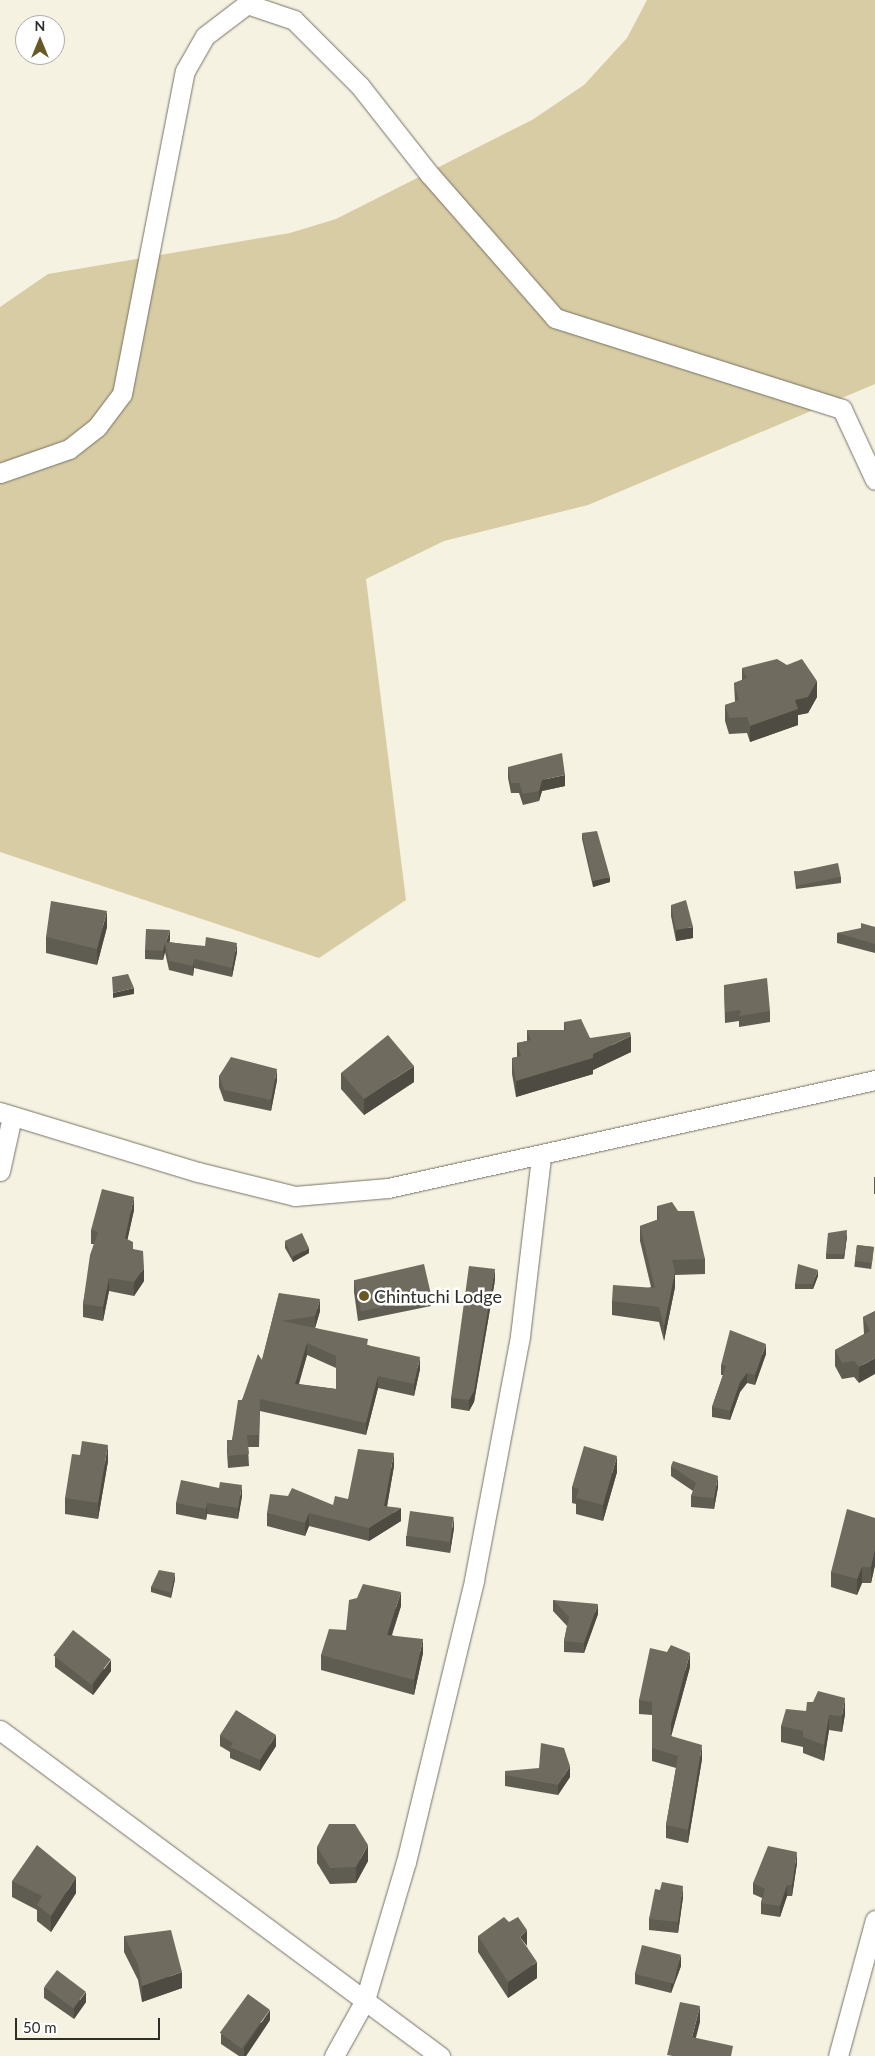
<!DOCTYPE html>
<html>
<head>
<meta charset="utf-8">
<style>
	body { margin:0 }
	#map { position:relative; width:875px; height:2056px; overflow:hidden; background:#f6f2e2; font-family:Lato,sans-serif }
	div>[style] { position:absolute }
	.green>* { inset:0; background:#d7cca3 }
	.roads { filter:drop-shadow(0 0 1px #767265) drop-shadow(0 0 1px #767265) }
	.street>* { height:19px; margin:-9.5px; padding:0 9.5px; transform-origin:9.5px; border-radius:9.5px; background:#fff }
	.wall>* { inset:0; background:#5f5c51; transform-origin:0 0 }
	.shaded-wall>* { inset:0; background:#4e4b42 }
	.building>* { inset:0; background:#6f6b5e; transform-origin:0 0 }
	.dots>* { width:14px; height:14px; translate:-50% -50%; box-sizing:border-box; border:2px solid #fff; border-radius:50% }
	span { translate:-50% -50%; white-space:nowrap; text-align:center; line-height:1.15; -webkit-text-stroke:5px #fff; paint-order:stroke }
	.poi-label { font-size:18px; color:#302e28 }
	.left { translate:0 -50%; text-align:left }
	.north { position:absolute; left:15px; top:15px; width:50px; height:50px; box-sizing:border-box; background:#fff; border:1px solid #acaba9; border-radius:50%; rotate:0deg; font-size:14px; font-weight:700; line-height:20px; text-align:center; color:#302e28 }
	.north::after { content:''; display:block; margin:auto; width:18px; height:22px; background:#675926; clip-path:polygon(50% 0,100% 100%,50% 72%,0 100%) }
	.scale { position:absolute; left:15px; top:2018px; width:145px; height:22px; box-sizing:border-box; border:2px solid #302e28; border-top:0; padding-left:6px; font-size:15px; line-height:18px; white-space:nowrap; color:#302e28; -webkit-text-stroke:4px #fff; paint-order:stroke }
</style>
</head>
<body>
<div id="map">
	<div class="green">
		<i style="clip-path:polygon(647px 0,875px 0,875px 384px,588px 505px,444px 541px,366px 579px,406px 900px,319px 958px,0 852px,0 307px,48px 274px,290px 233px,336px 219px,532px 120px,584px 85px,627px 38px)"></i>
	</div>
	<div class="roads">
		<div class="street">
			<i style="left:0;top:473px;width:73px;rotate:-19.2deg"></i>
			<i style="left:69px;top:449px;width:36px;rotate:-38deg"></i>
			<i style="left:97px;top:427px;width:41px;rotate:-52.9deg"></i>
			<i style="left:122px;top:394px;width:329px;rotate:-79deg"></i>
			<i style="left:185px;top:71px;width:40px;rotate:-60.3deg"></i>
			<i style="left:205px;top:36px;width:53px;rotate:-37.3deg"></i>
			<i style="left:247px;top:4px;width:50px;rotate:18.8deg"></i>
			<i style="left:294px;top:20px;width:93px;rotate:45deg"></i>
			<i style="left:360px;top:86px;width:113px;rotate:51.8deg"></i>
			<i style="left:430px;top:175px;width:190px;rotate:48.8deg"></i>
			<i style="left:555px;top:318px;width:301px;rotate:17.6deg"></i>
			<i style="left:842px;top:409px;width:78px;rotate:65.1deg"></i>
			<i style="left:0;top:1112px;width:207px;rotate:16.9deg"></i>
			<i style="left:198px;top:1172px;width:100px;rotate:13.9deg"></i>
			<i style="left:295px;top:1196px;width:93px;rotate:-4.9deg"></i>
			<i style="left:388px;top:1188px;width:499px;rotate:-12.5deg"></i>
			<i style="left:0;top:1171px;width:55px;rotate:-77.5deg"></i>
			<i style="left:0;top:1730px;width:548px;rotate:36.54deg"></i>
			<i style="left:334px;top:2056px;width:64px;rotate:-61deg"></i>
			<i style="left:365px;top:2000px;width:144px;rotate:-73.5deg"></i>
			<i style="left:406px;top:1862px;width:290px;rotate:-76.4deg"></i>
			<i style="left:474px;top:1580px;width:248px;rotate:-79.3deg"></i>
			<i style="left:520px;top:1336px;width:181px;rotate:-83.3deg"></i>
			<i style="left:838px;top:2056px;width:141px;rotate:-74.8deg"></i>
		</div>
	</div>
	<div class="wall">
		<i style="clip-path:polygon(742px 668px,817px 697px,808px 713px,798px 715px,798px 725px,750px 742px,747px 733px,729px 734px,725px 721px,725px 705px,735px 702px,734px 683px,742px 680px)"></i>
		<i style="clip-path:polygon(508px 767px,565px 786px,542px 791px,539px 801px,523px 805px,519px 793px,511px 793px,508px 778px)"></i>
		<i style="clip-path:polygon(582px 833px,610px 882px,593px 887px,582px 839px)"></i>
		<i style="clip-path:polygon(794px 871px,841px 877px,841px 883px,796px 889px)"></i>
		<i style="clip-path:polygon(671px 905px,693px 938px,676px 941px,671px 916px)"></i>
		<i style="clip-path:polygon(107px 927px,97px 965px,46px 953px,46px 937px)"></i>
		<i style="clip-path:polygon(875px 927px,875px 953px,837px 943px,837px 933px)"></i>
		<i style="clip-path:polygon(170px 940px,169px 942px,237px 952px,232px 977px,194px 968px,193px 976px,169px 970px,165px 952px,163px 960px,145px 959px,145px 950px)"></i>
		<i style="clip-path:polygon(724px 985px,770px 1011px,770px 1022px,739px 1027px,739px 1021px,725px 1023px)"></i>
		<i style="clip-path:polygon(564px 1022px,590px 1038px,631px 1052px,593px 1070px,593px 1074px,516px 1097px,512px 1074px,512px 1058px,517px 1057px,517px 1043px,527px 1041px,527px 1030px,564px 1030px)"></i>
		<i style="clip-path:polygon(341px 1073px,414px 1082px,364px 1115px,341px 1089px)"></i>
		<i style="clip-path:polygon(219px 1076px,277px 1080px,271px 1111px,224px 1101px,219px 1087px)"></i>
		<i style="left:875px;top:1177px;width:17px;height:1px;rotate:90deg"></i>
		<i style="clip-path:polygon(657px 1206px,705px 1259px,705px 1274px,675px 1275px,675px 1287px,664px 1341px,659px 1322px,612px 1315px,612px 1301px,651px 1287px,640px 1241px,640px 1226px,657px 1220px)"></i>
		<i style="clip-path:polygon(134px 1210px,127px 1240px,133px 1249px,144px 1281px,134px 1296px,109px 1291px,103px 1321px,83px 1317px,83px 1304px,94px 1244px,91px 1244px,91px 1230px)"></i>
		<i style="clip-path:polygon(847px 1236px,844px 1259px,826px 1259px,826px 1254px)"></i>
		<i style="clip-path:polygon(285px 1242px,309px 1253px,293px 1262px,285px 1248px)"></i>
		<i style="left:857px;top:1245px;width:17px;height:22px;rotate:7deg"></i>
		<i style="clip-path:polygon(818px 1276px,813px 1289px,795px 1289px,795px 1284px)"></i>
		<i style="clip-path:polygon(495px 1280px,474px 1402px,469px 1411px,451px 1408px,451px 1398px)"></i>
		<i style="clip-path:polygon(354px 1281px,431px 1295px,431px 1306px,358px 1321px,354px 1292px)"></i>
		<i style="clip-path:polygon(evenodd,279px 1293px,320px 1311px,315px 1328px,368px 1345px,420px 1369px,414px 1396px,378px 1388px,366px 1435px,260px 1411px,259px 1447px,248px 1447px,249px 1466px,228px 1468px,227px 1452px,227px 1440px,232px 1440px,242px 1400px,262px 1360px,279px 1293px,307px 1355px,336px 1368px,336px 1389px,299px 1384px,307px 1355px)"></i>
		<i style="clip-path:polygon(875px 1311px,859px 1383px,854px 1377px,842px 1379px,835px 1366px,835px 1350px,864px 1334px,863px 1317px)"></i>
		<i style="clip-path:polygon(766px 1354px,755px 1385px,747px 1383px,740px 1392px,730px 1420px,712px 1417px,712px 1407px,723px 1375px,721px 1375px,721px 1365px)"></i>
		<i style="clip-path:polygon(108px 1461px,98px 1519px,65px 1514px,65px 1498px)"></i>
		<i style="clip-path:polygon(394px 1466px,387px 1506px,401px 1521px,369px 1541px,309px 1526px,305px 1536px,267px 1526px,267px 1513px,333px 1505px,348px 1499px)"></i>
		<i style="clip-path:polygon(671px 1466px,718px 1487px,714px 1509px,691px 1507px,691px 1496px,693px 1491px,671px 1476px)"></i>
		<i style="clip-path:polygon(617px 1472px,603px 1521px,576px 1514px,576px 1504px,572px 1503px,572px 1487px)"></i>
		<i style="clip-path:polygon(242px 1496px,238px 1519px,207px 1514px,206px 1520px,176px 1514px,176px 1503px)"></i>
		<i style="clip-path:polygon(875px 1518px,875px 1565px,871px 1583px,862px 1583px,857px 1595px,831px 1587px,831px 1572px)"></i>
		<i style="clip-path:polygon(454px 1528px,450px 1553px,406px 1546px,406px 1536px)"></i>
		<i style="clip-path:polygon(175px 1579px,171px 1598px,151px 1592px,151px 1587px)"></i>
		<i style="clip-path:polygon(553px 1600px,598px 1614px,584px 1653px,564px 1652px,564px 1641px,567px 1626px,553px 1611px)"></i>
		<i style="clip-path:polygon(401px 1606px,392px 1635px,423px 1653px,414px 1695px,321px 1670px,321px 1655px,346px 1630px)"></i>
		<i style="clip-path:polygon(55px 1656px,111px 1671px,93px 1695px,55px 1667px)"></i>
		<i style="clip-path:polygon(690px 1667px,671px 1736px,702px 1759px,688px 1843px,666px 1838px,666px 1825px,676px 1768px,652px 1761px,652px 1715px,639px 1714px,639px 1700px)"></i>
		<i style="clip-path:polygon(806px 1711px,845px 1714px,842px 1732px,829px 1730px,824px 1761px,803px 1753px,803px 1747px,781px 1742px,781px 1726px)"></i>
		<i style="clip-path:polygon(220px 1735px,276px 1746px,260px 1771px,230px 1758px,230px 1752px,220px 1746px)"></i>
		<i style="clip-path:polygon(505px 1771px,570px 1777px,558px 1795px,505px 1786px)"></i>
		<i style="clip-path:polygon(317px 1847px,368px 1861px,356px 1883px,330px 1884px,317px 1863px)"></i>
		<i style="clip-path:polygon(797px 1863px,792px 1896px,787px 1896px,780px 1917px,761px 1914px,761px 1903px,762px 1898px,753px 1894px,753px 1883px)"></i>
		<i style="clip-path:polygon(12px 1881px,76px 1893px,51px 1932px,37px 1921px,37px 1910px,12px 1897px)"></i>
		<i style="clip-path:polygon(660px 1890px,683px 1897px,678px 1933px,649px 1930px,649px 1919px)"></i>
		<i style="clip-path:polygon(124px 1936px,182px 1988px,142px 2002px,138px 1980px,124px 1952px)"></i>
		<i style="clip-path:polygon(478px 1936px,527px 1947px,537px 1978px,508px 1998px,478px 1952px)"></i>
		<i style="clip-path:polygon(681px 1966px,671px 1993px,635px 1984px,635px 1974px)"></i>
		<i style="clip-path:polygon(44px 1987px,86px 2002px,74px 2019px,44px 1998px)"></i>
		<i style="clip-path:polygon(270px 2020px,246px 2056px,239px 2056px,221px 2044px,221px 2034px)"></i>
	</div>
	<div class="shaded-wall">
		<i style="clip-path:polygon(817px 681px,817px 697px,808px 713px,798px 715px,798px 725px,750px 742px,750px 726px,795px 700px)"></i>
		<i style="clip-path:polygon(565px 775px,565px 786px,542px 791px,539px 801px,539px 791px,542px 780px)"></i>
		<i style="clip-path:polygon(610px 877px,610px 882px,593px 887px,593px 881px)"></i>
		<i style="clip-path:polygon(107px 911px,107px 927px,97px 965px,97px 949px)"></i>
		<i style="clip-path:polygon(693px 927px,693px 938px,676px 941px,676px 930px)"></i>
		<i style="clip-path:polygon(170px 930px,170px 940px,167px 949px,166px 942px)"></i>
		<i style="clip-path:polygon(165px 943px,165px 952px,163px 960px,163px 951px)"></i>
		<i style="clip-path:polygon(237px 943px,237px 952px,232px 977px,232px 968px)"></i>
		<i style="clip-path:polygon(194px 959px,194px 968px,193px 976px,193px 966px)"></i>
		<i style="clip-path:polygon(134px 988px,134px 994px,113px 998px,113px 993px)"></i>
		<i style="clip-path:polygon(631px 1036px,631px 1052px,593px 1070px,593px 1074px,516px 1097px,516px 1081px,593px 1054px)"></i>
		<i style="clip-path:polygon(414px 1066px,414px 1082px,364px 1115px,364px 1099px)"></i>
		<i style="clip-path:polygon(277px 1069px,277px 1080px,271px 1111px,271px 1100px)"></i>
		<i style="clip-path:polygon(134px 1197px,134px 1210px,125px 1251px,125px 1238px)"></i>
		<i style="clip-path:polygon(847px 1230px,847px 1236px,844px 1259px,844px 1254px)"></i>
		<i style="clip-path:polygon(309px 1248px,309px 1253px,293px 1262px,293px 1257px)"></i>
		<i style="clip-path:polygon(144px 1268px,144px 1281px,134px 1296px,134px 1282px)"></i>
		<i style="clip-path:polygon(495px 1269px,495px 1280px,474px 1402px,469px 1411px,469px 1400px)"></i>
		<i style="clip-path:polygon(818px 1270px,818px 1276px,813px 1289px,813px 1284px)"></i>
		<i style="clip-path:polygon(675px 1272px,675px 1287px,664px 1341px,664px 1326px)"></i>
		<i style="clip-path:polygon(109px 1278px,109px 1291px,103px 1321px,103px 1307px)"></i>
		<i style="clip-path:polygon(320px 1299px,320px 1311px,315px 1328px,315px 1316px)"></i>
		<i style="clip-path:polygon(307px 1343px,307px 1355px,295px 1396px,295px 1384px)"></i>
		<i style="clip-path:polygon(766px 1344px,766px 1354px,755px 1385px,755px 1375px)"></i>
		<i style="clip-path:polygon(420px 1357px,420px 1369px,414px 1396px,414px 1384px)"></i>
		<i style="clip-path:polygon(875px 1358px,875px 1374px,859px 1383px,859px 1367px)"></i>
		<i style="clip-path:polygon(747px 1373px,747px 1383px,740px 1392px,730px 1420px,730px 1411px,740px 1382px)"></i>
		<i style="clip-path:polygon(378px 1376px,378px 1388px,366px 1435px,366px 1423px)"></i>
		<i style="clip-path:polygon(108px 1445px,108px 1461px,98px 1519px,98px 1503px)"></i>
		<i style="clip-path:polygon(394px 1453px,394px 1466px,385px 1518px,401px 1508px,401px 1521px,369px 1541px,369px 1528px,384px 1506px)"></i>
		<i style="clip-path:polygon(617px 1456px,617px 1472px,603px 1521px,603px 1505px)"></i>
		<i style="clip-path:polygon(718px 1476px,718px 1487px,714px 1509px,714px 1498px)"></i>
		<i style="clip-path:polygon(242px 1485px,242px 1496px,238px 1519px,238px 1508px)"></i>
		<i style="clip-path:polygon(207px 1503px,207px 1514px,206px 1520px,206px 1509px)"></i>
		<i style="clip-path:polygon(309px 1513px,309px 1526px,305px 1536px,305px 1523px)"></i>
		<i style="clip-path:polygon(454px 1517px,454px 1528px,450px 1553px,450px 1542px)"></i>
		<i style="clip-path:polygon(875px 1549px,875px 1565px,871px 1583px,871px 1567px)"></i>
		<i style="clip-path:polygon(862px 1567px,862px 1583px,857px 1595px,857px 1579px)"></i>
		<i style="clip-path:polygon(175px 1573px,175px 1579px,171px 1598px,171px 1593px)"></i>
		<i style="clip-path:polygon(401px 1592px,401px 1606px,387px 1649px,387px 1635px)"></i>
		<i style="clip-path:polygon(598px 1604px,598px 1614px,584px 1653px,584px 1643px)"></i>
		<i style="clip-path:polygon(423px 1639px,423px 1653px,414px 1695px,414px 1680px)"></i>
		<i style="clip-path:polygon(690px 1653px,690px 1667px,671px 1737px,671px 1724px)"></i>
		<i style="clip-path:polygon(111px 1660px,111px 1671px,93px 1695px,93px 1684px)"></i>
		<i style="clip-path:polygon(845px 1698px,845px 1714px,842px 1732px,842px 1716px)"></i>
		<i style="clip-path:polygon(829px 1715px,829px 1730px,824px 1761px,824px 1745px)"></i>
		<i style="clip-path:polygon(276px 1735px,276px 1746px,260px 1771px,260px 1760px)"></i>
		<i style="clip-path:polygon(702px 1745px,702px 1759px,688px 1843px,688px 1830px)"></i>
		<i style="clip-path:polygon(570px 1766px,570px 1777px,558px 1795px,558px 1785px)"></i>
		<i style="clip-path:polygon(368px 1845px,368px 1861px,356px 1883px,356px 1867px)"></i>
		<i style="clip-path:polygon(797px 1852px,797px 1863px,792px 1896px,792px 1885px)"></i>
		<i style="clip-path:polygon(76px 1877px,76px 1893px,51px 1932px,51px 1916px)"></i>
		<i style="clip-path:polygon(787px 1885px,787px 1896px,780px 1917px,780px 1906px)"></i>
		<i style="clip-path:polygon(683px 1886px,683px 1897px,678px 1933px,678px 1922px)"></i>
		<i style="clip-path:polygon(527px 1930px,527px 1946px,520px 1937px)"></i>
		<i style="clip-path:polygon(681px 1955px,681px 1966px,671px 1993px,671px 1983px)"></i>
		<i style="clip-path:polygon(537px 1962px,537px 1978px,508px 1998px,508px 1982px)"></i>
		<i style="clip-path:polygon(182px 1972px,182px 1988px,142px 2002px,142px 1986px)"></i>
		<i style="clip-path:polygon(86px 1992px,86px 2002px,74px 2019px,74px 2008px)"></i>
		<i style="clip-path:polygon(700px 2006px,700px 2022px,692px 2053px,692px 2037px)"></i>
		<i style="clip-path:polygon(270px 2010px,270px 2020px,246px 2056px,244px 2056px,244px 2048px)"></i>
	</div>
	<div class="building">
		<i style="clip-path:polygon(777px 659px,787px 665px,802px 659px,817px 681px,808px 697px,795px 700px,798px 709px,750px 726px,747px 717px,729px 718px,725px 705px,739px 700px,734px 683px,747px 678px,742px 668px)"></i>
		<i style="clip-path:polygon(562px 753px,565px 775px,542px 780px,539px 791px,523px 794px,519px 783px,511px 783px,508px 767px)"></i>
		<i style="clip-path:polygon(597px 831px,610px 877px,593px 881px,582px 833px)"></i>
		<i style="left:838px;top:863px;width:14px;height:45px;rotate:78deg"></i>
		<i style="clip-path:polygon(686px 900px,693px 927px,676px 930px,671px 905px)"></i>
		<i style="clip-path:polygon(51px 901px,107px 911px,97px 949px,46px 937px)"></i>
		<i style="clip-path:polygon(861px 923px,875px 927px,875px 944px,837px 933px,861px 928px)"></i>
		<i style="clip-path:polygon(146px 929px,170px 930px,166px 942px,205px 946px,206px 937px,237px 943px,232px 968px,194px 959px,193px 966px,169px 961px,165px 943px,163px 951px,145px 950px)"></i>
		<i style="clip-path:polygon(128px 974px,134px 988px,113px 993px,112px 977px)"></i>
		<i style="clip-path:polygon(767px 978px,770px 1011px,739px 1016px,741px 1010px,725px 1012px,724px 985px)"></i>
		<i style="clip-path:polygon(581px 1019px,590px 1038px,630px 1032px,631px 1036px,593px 1054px,593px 1058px,516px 1081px,512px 1058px,521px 1056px,517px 1043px,531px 1040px,527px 1030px,566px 1030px,564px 1022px)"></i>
		<i style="clip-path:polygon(388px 1035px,414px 1066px,364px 1099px,341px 1073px)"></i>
		<i style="clip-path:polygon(231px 1057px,277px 1069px,271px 1100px,224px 1090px,219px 1076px)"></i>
		<i style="clip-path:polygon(102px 1189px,134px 1197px,125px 1238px,133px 1242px,133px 1249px,143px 1251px,144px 1268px,134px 1282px,109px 1278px,103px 1307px,83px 1304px,90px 1255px,98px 1232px,91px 1230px)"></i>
		<i style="clip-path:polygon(672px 1202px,678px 1211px,694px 1211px,705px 1259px,672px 1260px,675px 1272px,664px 1326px,659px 1307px,612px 1301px,613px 1285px,655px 1288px,640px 1226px,659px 1219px,657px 1206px)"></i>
		<i style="clip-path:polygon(847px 1230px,844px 1254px,826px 1254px,828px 1233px)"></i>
		<i style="left:302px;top:1233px;width:17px;height:19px;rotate:65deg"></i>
		<i style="left:857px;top:1245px;width:17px;height:16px;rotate:7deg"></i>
		<i style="left:424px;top:1264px;width:32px;height:72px;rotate:77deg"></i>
		<i style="clip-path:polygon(798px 1264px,818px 1270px,813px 1284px,795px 1284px)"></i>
		<i style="clip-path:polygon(469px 1266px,495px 1269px,474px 1391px,469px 1400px,451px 1398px)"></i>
		<i style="clip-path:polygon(evenodd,279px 1293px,320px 1299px,315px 1316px,282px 1321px,368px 1339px,367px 1345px,420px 1357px,414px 1384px,378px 1376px,366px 1423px,260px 1399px,259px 1435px,247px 1435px,249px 1454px,228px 1456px,227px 1440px,232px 1440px,238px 1400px,242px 1400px,258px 1354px,262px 1360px,279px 1293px,307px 1343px,336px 1356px,336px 1389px,295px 1384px,307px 1343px)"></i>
		<i style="clip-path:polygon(875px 1311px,875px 1358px,859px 1367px,854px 1361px,842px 1363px,835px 1350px,870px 1331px,863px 1317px)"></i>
		<i style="clip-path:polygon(730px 1330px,766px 1344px,755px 1375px,747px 1373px,740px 1382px,730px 1411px,712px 1407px,726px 1366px,721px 1365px)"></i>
		<i style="clip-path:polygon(82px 1441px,108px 1445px,98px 1503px,65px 1498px,72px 1454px,80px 1455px)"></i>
		<i style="clip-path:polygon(584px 1446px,617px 1456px,603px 1505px,576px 1498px,579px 1489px,572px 1487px)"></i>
		<i style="clip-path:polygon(358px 1449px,394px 1453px,384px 1506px,401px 1508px,369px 1528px,309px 1513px,305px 1523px,267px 1513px,270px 1494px,288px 1496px,292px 1488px,333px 1505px,335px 1496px,348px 1499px)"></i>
		<i style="clip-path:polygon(673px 1461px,718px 1476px,714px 1498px,691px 1496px,696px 1483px,671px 1466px)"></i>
		<i style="clip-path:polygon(181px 1480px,219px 1488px,220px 1482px,242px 1485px,238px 1508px,207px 1503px,206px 1509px,176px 1503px)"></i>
		<i style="clip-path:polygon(847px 1509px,875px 1518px,875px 1549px,871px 1567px,862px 1567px,857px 1579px,831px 1572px)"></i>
		<i style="left:410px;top:1511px;width:44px;height:25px;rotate:8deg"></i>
		<i style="clip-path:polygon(159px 1570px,175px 1573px,171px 1593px,151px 1587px)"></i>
		<i style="clip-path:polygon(363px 1584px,401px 1592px,387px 1635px,423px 1639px,414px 1680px,321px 1655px,329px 1629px,346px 1630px,349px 1600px,357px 1598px)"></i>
		<i style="clip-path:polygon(553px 1600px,598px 1604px,584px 1643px,564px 1641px,569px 1617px)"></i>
		<i style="left:73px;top:1630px;width:48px;height:32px;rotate:38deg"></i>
		<i style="clip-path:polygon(671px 1645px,690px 1653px,671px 1724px,671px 1736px,702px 1745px,688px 1830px,666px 1825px,678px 1756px,652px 1748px,652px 1702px,639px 1700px,650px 1648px,667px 1652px)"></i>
		<i style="clip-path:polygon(818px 1691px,845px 1698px,842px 1716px,829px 1715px,824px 1745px,803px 1737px,803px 1731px,781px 1726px,786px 1709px,806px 1711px,807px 1702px,813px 1702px)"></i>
		<i style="clip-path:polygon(236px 1710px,276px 1735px,260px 1760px,230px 1747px,233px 1743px,220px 1735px)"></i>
		<i style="clip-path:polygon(541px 1743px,564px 1748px,570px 1766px,558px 1785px,505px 1775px,505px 1771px,539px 1768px)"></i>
		<i style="clip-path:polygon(329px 1824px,355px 1824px,368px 1845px,356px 1867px,330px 1868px,317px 1847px)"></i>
		<i style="clip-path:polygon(37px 1845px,76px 1877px,51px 1916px,37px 1905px,42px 1896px,12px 1881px)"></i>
		<i style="clip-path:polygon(768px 1846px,797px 1852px,792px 1885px,787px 1885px,780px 1906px,761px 1903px,765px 1889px,753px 1883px)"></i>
		<i style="clip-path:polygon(662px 1882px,683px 1886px,678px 1922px,649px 1919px,655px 1889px,660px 1890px)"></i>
		<i style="clip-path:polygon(504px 1917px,509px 1922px,518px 1917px,527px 1930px,520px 1937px,537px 1962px,508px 1982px,478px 1936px)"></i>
		<i style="clip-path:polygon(171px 1930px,182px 1972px,142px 1986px,138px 1964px,124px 1936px)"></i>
		<i style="left:642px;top:1945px;width:40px;height:30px;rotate:14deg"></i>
		<i style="left:57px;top:1970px;width:36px;height:21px;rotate:37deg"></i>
		<i style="left:248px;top:1994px;width:27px;height:48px;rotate:36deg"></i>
		<i style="clip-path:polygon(680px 2002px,700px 2006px,692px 2037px,733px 2046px,731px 2056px,673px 2056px,667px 2055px)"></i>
	</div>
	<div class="dots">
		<i style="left:364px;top:1296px;background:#675926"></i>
	</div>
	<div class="poi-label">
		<span class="left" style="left:374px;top:1296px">Chintuchi Lodge</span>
	</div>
	<div class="north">N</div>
	<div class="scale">50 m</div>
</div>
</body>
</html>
